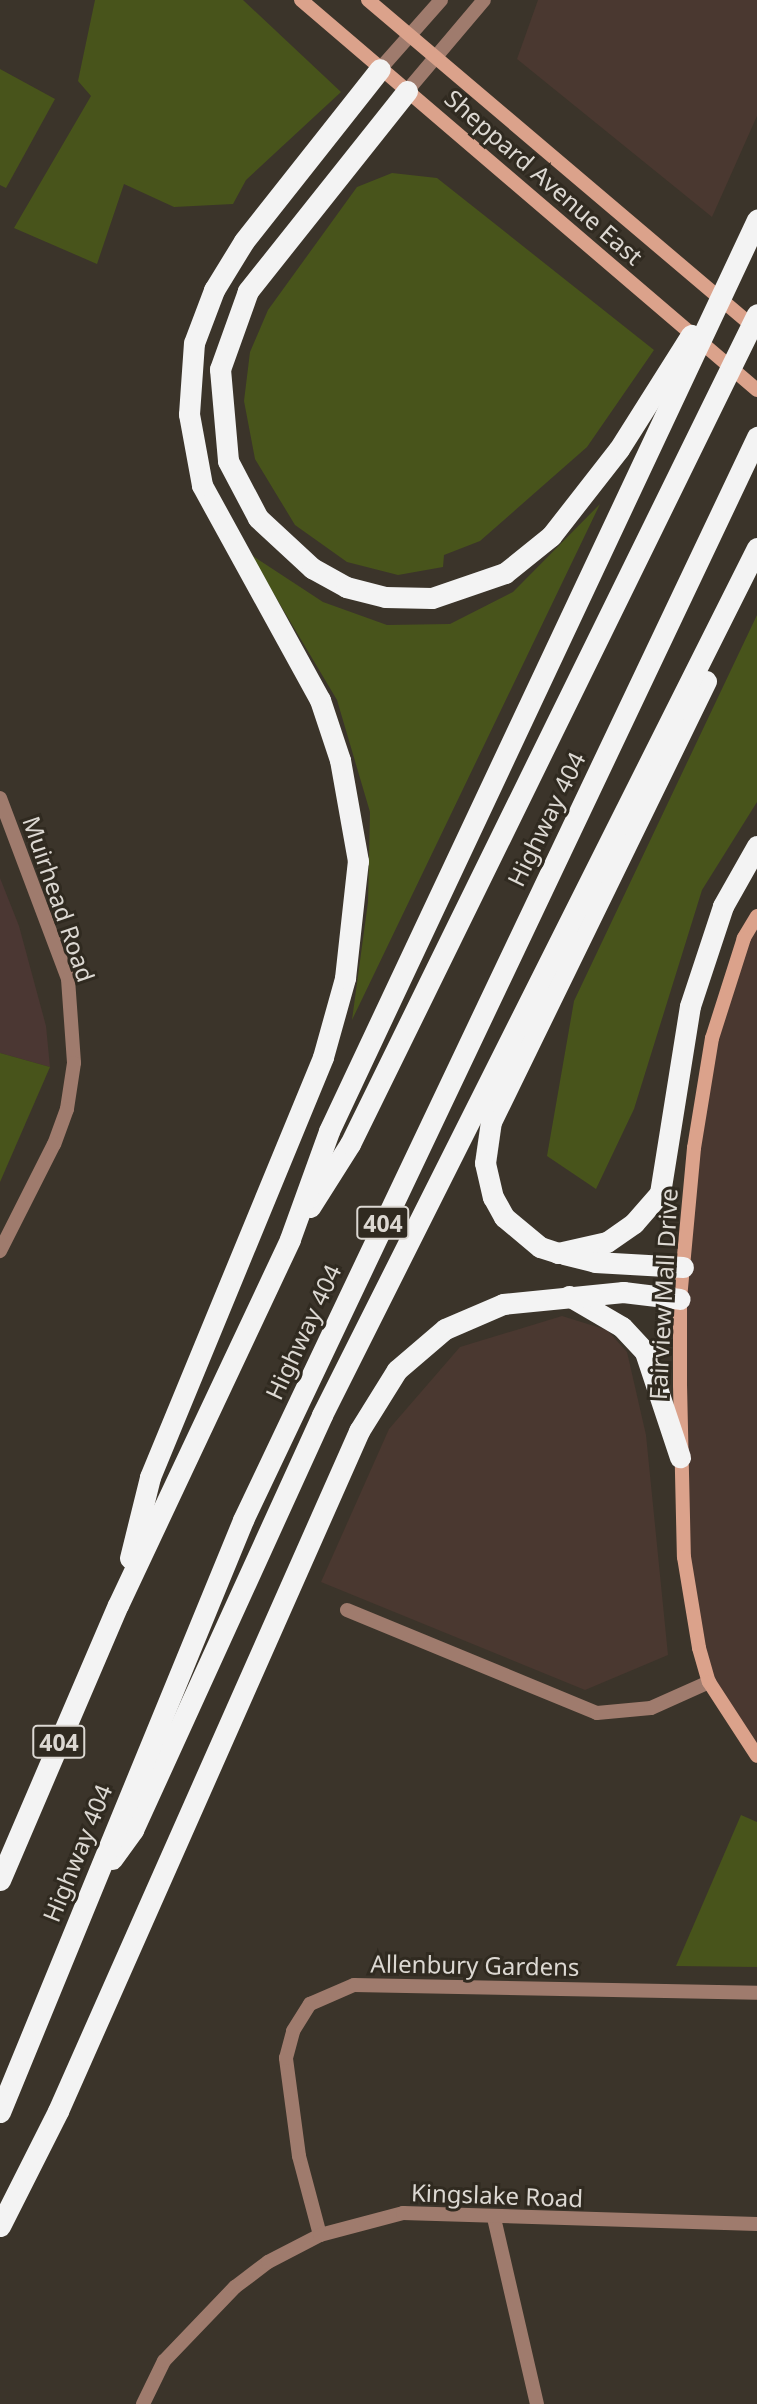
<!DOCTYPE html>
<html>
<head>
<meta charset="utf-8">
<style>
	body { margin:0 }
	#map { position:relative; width:757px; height:2404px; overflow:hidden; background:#3b342a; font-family:"Noto Sans",sans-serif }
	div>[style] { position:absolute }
	.commercial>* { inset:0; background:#4a3830 }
	.education>* { inset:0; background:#4b3733 }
	.green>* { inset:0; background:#48541b }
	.street>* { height:14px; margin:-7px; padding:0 7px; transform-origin:7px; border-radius:7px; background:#9f7b6d }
	.secondary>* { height:14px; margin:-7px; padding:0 7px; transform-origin:7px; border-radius:7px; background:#dba28b }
	.highway>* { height:21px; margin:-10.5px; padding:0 10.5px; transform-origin:10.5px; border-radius:10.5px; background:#f3f3f3 }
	span { translate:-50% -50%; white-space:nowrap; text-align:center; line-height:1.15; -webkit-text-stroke:6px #302a20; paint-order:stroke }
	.shield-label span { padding:2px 5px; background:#302a20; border:2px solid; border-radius:5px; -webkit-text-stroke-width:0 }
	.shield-label { font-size:23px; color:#dcd8d2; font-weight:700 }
	.street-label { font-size:24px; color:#dcd8d2 }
</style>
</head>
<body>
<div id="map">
	<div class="commercial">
		<i style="clip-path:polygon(538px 0,757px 0,757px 116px,712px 217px,517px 59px)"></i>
		<i style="clip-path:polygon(757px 916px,757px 1756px,709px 1682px,684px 1557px,680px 1299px,712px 1038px)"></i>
		<i style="clip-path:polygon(562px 1316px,607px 1330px,627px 1352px,646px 1435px,668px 1655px,585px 1690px,321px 1582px,389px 1429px,460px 1347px)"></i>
	</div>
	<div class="education">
		<i style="clip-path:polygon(0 878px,19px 926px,46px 1026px,50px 1067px,0 1053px)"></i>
	</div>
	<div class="green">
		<i style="clip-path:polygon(95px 0,243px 0,341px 92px,246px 180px,233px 204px,174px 207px,124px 184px,97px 264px,14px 228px,91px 96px,78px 81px)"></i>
		<i style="clip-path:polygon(0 69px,55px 99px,6px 188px,0 185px)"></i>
		<i style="clip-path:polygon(392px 173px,437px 178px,654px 350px,587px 447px,480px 541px,444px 555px,443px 567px,398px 575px,347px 562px,295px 525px,255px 459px,244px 401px,250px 352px,268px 310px,357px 187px)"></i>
		<i style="clip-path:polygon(600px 504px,352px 1020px,368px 902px,370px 812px,337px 700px,250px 554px,323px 602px,387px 625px,450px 624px,513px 592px)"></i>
		<i style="clip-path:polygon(757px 615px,757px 802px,702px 890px,634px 1109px,596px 1189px,547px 1156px,574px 1001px)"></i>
		<i style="clip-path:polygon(0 1053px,50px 1067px,0 1182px)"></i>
		<i style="clip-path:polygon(741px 1815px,757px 1822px,757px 1967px,676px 1966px)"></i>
	</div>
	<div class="street">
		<i style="left:380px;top:69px;width:92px;rotate:-48.5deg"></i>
		<i style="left:407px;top:91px;width:119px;rotate:-49.8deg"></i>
		<i style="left:0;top:798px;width:193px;rotate:69.4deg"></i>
		<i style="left:68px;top:979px;width:84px;rotate:85.9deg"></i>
		<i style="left:74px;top:1063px;width:47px;rotate:98.7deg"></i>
		<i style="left:67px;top:1109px;width:37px;rotate:110deg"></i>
		<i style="left:54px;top:1144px;width:120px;rotate:116.8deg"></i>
		<i style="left:347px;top:1610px;width:270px;rotate:22.4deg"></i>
		<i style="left:597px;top:1713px;width:54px;rotate:-5.3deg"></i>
		<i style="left:651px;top:1708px;width:64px;rotate:-24.1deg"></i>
		<i style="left:494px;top:2218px;width:191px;rotate:77deg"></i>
		<i style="left:320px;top:2235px;width:82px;rotate:-104.9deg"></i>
		<i style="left:299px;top:2156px;width:99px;rotate:-97.6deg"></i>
		<i style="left:286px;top:2058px;width:28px;rotate:-75deg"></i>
		<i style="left:293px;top:2031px;width:32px;rotate:-58deg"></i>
		<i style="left:310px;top:2004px;width:48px;rotate:-23.4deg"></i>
		<i style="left:354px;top:1985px;width:403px;rotate:1.1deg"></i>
		<i style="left:143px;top:2404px;width:48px;rotate:-64deg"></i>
		<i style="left:164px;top:2361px;width:103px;rotate:-46.2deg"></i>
		<i style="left:235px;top:2287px;width:41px;rotate:-37.1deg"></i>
		<i style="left:268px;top:2262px;width:59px;rotate:-27.4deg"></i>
		<i style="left:320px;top:2235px;width:86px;rotate:-14.8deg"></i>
		<i style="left:403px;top:2213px;width:354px;rotate:1.8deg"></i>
	</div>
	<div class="secondary">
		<i style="left:301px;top:0;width:600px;rotate:40.54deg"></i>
		<i style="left:368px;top:0;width:509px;rotate:40.3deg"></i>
		<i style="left:757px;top:916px;width:26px;rotate:121deg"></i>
		<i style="left:744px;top:938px;width:105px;rotate:107.7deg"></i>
		<i style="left:712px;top:1038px;width:111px;rotate:99.3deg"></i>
		<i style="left:694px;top:1148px;width:152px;rotate:95.3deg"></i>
		<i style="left:680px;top:1299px;width:86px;rotate:90deg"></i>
		<i style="left:680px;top:1385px;width:172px;rotate:88.7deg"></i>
		<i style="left:684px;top:1557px;width:92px;rotate:80.6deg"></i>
		<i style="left:699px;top:1648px;width:35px;rotate:74deg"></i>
		<i style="left:709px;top:1682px;width:88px;rotate:57deg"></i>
	</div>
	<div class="highway">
		<i style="left:407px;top:91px;width:256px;rotate:128.5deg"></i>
		<i style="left:248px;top:291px;width:83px;rotate:109.7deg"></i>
		<i style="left:220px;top:369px;width:92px;rotate:85deg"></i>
		<i style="left:228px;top:461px;width:64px;rotate:62.2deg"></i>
		<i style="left:258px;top:518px;width:74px;rotate:42.8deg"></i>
		<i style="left:312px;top:568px;width:39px;rotate:29deg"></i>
		<i style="left:346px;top:587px;width:40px;rotate:14.4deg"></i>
		<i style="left:385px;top:597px;width:47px;rotate:1.2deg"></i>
		<i style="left:432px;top:598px;width:77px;rotate:-18.9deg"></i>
		<i style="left:505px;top:573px;width:59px;rotate:-38.8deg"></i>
		<i style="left:551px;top:536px;width:110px;rotate:-52deg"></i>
		<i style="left:619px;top:449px;width:135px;rotate:-57.7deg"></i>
		<i style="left:706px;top:681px;width:490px;rotate:116deg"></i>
		<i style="left:491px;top:1121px;width:42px;rotate:98.1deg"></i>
		<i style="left:485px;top:1163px;width:35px;rotate:77deg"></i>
		<i style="left:493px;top:1197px;width:23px;rotate:61deg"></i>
		<i style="left:504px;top:1217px;width:47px;rotate:39.8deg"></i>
		<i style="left:540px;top:1247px;width:19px;rotate:18deg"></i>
		<i style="left:558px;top:1253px;width:50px;rotate:-12.7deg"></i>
		<i style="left:607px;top:1242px;width:33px;rotate:-35deg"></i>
		<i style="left:634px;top:1223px;width:40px;rotate:-49deg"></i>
		<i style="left:660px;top:1193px;width:189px;rotate:-80.9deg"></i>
		<i style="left:690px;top:1006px;width:105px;rotate:-71.7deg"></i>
		<i style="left:723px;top:906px;width:69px;rotate:-60.5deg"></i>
		<i style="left:310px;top:1207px;width:75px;rotate:-57.6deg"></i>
		<i style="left:350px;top:1144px;width:924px;rotate:-63.88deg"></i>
		<i style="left:564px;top:1254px;width:32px;rotate:14deg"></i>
		<i style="left:595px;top:1262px;width:88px;rotate:3.3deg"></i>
		<i style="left:569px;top:1296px;width:61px;rotate:30.3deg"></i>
		<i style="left:622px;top:1327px;width:34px;rotate:47deg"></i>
		<i style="left:645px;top:1352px;width:111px;rotate:71.6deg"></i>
		<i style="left:130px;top:1558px;width:83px;rotate:-76.1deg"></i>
		<i style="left:150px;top:1477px;width:454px;rotate:-67.6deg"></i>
		<i style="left:323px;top:1057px;width:82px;rotate:-74.4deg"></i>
		<i style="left:345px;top:978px;width:118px;rotate:-83.7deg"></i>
		<i style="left:358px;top:861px;width:103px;rotate:-100.1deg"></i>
		<i style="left:340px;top:760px;width:63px;rotate:-108.4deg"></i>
		<i style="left:320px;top:700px;width:245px;rotate:-118.8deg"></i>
		<i style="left:202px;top:485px;width:72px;rotate:-100.4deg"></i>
		<i style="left:189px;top:414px;width:71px;rotate:-86deg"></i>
		<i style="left:194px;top:343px;width:57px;rotate:-69.3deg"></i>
		<i style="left:214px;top:290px;width:57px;rotate:-58.5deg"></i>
		<i style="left:244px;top:241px;width:219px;rotate:-51.7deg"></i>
		<i style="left:112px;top:1859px;width:36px;rotate:-54deg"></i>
		<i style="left:133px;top:1830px;width:456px;rotate:-65.5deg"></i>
		<i style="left:322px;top:1415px;width:970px;rotate:-63.36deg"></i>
		<i style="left:0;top:1880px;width:299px;rotate:-66.8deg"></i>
		<i style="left:118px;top:1605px;width:404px;rotate:-64.8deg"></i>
		<i style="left:290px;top:1239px;width:115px;rotate:-70.1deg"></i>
		<i style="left:329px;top:1131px;width:1007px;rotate:-64.84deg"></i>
		<i style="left:0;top:2112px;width:640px;rotate:-67.68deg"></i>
		<i style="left:243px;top:1520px;width:1199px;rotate:-64.61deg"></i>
		<i style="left:0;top:2226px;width:129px;rotate:-63.2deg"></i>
		<i style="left:58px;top:2111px;width:744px;rotate:-66.12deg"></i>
		<i style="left:359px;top:1431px;width:72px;rotate:-58.1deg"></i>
		<i style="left:397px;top:1370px;width:63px;rotate:-40.5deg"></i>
		<i style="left:445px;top:1329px;width:63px;rotate:-23.3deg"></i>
		<i style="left:503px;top:1304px;width:121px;rotate:-5.7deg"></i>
		<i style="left:623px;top:1292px;width:57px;rotate:7deg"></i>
	</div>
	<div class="shield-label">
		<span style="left:383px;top:1223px">404</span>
		<span style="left:59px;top:1742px">404</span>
	</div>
	<div class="street-label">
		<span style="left:544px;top:177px;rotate:41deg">Sheppard Avenue East</span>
		<span style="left:546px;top:819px;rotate:-64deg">Highway 404</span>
		<span style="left:59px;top:899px;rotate:71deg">Muirhead Road</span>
		<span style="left:663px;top:1294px;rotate:-87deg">Fairview Mall Drive</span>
		<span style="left:303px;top:1332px;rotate:-65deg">Highway 404</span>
		<span style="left:77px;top:1853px;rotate:-68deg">Highway 404</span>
		<span style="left:475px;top:1965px;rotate:1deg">Allenbury Gardens</span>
		<span style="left:497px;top:2195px;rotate:2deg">Kingslake Road</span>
	</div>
</div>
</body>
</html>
